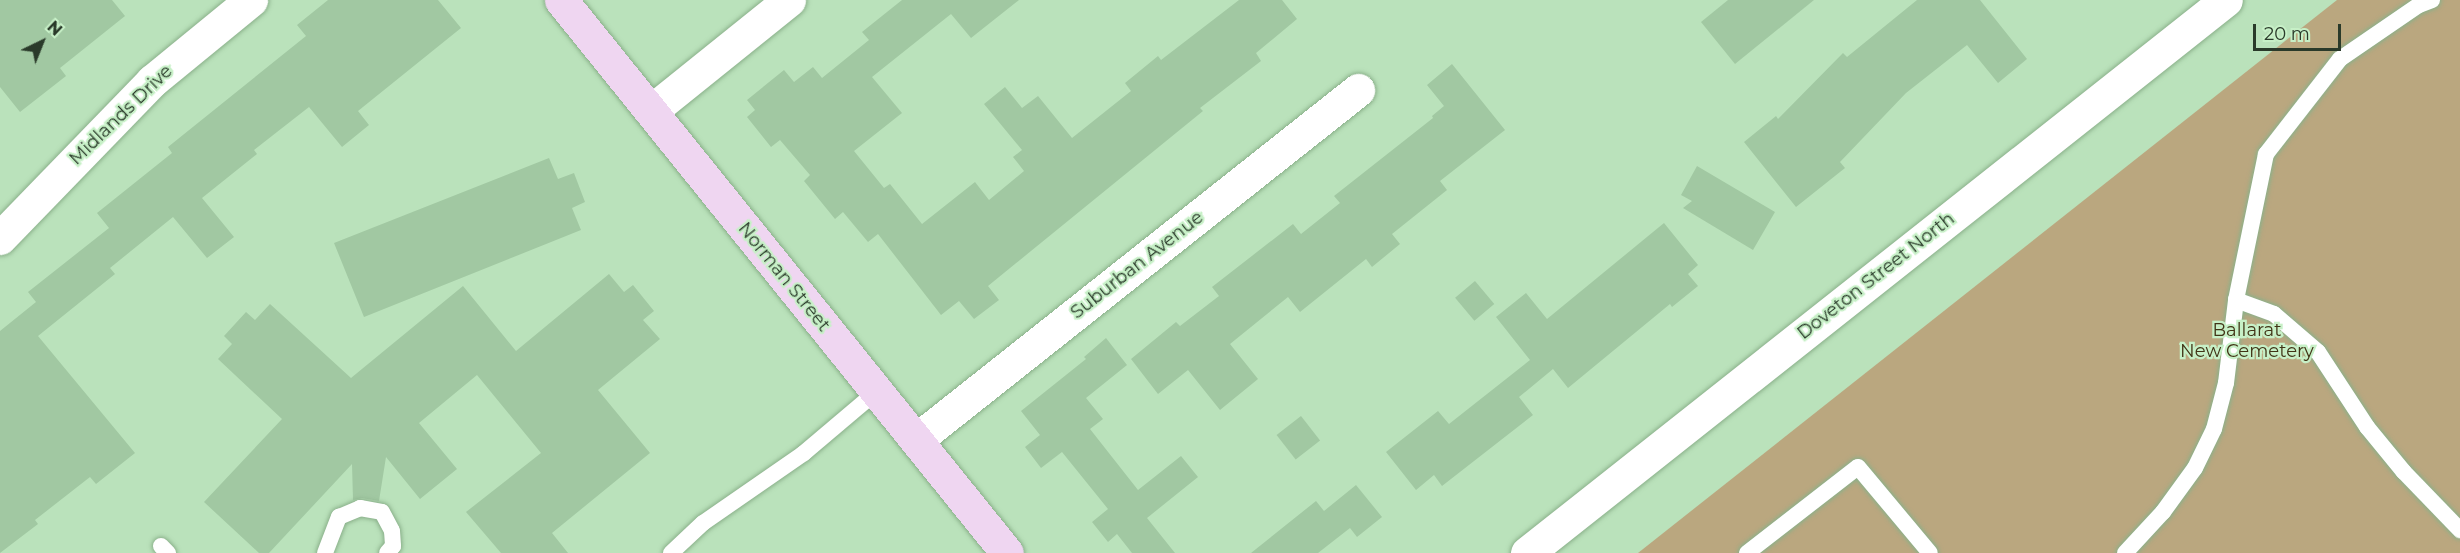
<!DOCTYPE html>
<html>
<head>
<meta charset="utf-8">
<style>
	body { margin:0 }
	#map { position:relative; width:2460px; height:553px; overflow:hidden; background:#bae2bb; font-family:Montserrat,sans-serif }
	div>[style] { position:absolute }
	.green>* { inset:0; background:#baa77f }
	.building>* { inset:0; background:#a1c8a2; transform-origin:0 0 }
	.roads { filter:drop-shadow(0 0 2px #8ab08a) drop-shadow(0 0 2px #8ab08a) }
	.service>* { height:16px; margin:-8px; padding:0 8px; transform-origin:8px; border-radius:8px; background:#fff }
	.minor>* { height:33px; margin:-16.5px; padding:0 16.5px; transform-origin:16.5px; border-radius:16.5px; background:#fff }
	.tertiary>* { height:33px; margin:-16.5px; padding:0 16.5px; transform-origin:16.5px; border-radius:16.5px; background:#fff }
	.secondary>* { height:33px; margin:-16.5px; padding:0 16.5px; transform-origin:16.5px; border-radius:16.5px; background:#efd6f1 }
	span { translate:-50% -50%; white-space:nowrap; text-align:center; line-height:1.15; -webkit-text-stroke:4.5px #c7f0c7; paint-order:stroke }
	.street-label { font-size:18px; color:#2a3a2a }
	.park-label { font-size:18px; color:#413416 }
	.north { position:absolute; left:12px; top:12px; width:60px; height:60px; -webkit-text-stroke:4px #c7f0c7; paint-order:stroke; rotate:43deg; font-size:16px; font-weight:700; line-height:24px; text-align:center; color:#2a3a2a }
	.north::after { content:''; display:block; margin:auto; width:21px; height:27px; background:#2a3a2a; clip-path:polygon(50% 0,100% 100%,50% 72%,0 100%) }
	.scale { position:absolute; left:2253px; top:24px; width:88px; height:27px; box-sizing:border-box; border:3px solid #2a3a2a; border-top:0; padding-left:8px; font-size:18px; line-height:21px; white-space:nowrap; color:#2a3a2a; -webkit-text-stroke:4px #c7f0c7; paint-order:stroke }
</style>
</head>
<body>
<div id="map">
	<div class="green">
		<i style="clip-path:polygon(2337px 0,2460px 0,2460px 553px,1638px 553px)"></i>
	</div>
	<div class="building">
		<i style="clip-path:polygon(0 0,112px 0,125px 16px,60px 68px,66px 76px,20px 112px,0 87px)"></i>
		<i style="clip-path:polygon(328px 0,438px 0,461px 28px,358px 111px,369px 125px,342px 147px,309px 107px,254px 150px,257px 154px,202px 198px,234px 237px,207px 258px,173px 217px,110px 268px,115px 274px,38px 336px,135px 453px,96px 484px,90px 477px,35px 520px,38px 524px,0 553px,0 331px,36px 302px,28px 292px,109px 228px,97px 213px,172px 153px,168px 147px,306px 36px,297px 25px)"></i>
		<i style="clip-path:polygon(902px 0,1019px 0,971px 38px,951px 14px,872px 77px,902px 113px,854px 151px,884px 188px,890px 184px,922px 224px,975px 182px,989px 200px,1024px 171px,1013px 157px,1022px 150px,984px 104px,1005px 87px,1022px 108px,1038px 96px,1072px 138px,1131px 91px,1125px 83px,1158px 56px,1161px 60px,1239px 0,1282px 0,1297px 19px,1256px 53px,1261px 61px,1200px 108px,1203px 111px,988px 286px,999px 300px,974px 319px,959px 301px,941px 315px,878px 234px,868px 242px,843px 212px,835px 219px,804px 181px,810px 175px,780px 140px,771px 147px,747px 117px,755px 110px,747px 100px,784px 70px,794px 82px,813px 67px,822px 78px,869px 40px,862px 32px)"></i>
		<i style="clip-path:polygon(1728px 0,1814px 0,1735px 64px,1701px 22px)"></i>
		<i style="clip-path:polygon(1917px 0,1980px 0,2027px 59px,1998px 83px,1967px 45px,1906px 93px,1840px 162px,1845px 168px,1796px 207px,1744px 142px,1776px 116px,1778px 119px,1843px 53px,1847px 57px)"></i>
		<i style="clip-path:polygon(1452px 64px,1505px 130px,1440px 181px,1447px 190px,1392px 234px,1400px 244px,1372px 267px,1366px 259px,1300px 312px,1288px 297px,1230px 344px,1258px 379px,1220px 410px,1188px 370px,1158px 394px,1131px 359px,1176px 322px,1180px 326px,1219px 296px,1212px 287px,1293px 224px,1301px 234px,1340px 203px,1334px 196px,1433px 118px,1432px 116px,1444px 106px,1427px 85px)"></i>
		<i style="clip-path:polygon(549px 158px,558px 179px,574px 173px,585px 202px,572px 208px,581px 230px,364px 317px,334px 243px)"></i>
		<i style="clip-path:polygon(1697px 166px,1775px 212px,1753px 250px,1683px 208px,1692px 201px,1681px 195px)"></i>
		<i style="clip-path:polygon(1664px 223px,1698px 265px,1688px 274px,1698px 286px,1672px 307px,1670px 304px,1568px 388px,1553px 369px,1519px 397px,1533px 415px,1442px 486px,1434px 475px,1416px 490px,1386px 452px,1438px 411px,1449px 424px,1530px 360px,1496px 317px,1526px 293px,1547px 319px)"></i>
		<i style="clip-path:polygon(609px 274px,624px 292px,633px 285px,654px 311px,643px 320px,660px 339px,598px 390px,650px 453px,552px 533px,568px 553px,501px 553px,466px 512px,541px 453px,477px 375px,419px 423px,457px 469px,420px 499px,386px 457px,379px 501px,362px 498px,353px 500px,352px 464px,269px 553px,259px 553px,204px 502px,282px 419px,218px 359px,232px 344px,224px 336px,246px 312px,255px 320px,270px 304px,351px 378px,463px 286px,516px 351px)"></i>
		<i style="left:1475px;top:281px;width:30px;height:26px;rotate:50deg"></i>
		<i style="clip-path:polygon(1106px 338px,1127px 365px,1086px 398px,1103px 419px,1090px 429px,1138px 490px,1181px 456px,1198px 477px,1147px 518px,1175px 553px,1132px 553px,1117px 534px,1108px 542px,1092px 522px,1108px 509px,1062px 452px,1041px 468px,1025px 447px,1040px 435px,1021px 411px,1086px 359px,1084px 357px)"></i>
		<i style="left:1301px;top:416px;width:31px;height:31px;rotate:52deg"></i>
		<i style="clip-path:polygon(1356px 485px,1382px 517px,1357px 537px,1350px 528px,1318px 553px,1251px 553px,1316px 501px,1324px 511px)"></i>
	</div>
	<div class="roads">
		<div class="service">
			<i style="left:2236px;top:300px;width:40px;rotate:20.2deg"></i>
			<i style="left:2274px;top:314px;width:58px;rotate:40.8deg"></i>
			<i style="left:2318px;top:352px;width:90px;rotate:56.8deg"></i>
			<i style="left:2367px;top:427px;width:58px;rotate:50.6deg"></i>
			<i style="left:2404px;top:472px;width:81px;rotate:46deg"></i>
			<i style="left:161px;top:546px;width:10px;rotate:45deg"></i>
			<i style="left:325px;top:553px;width:39px;rotate:-69deg"></i>
			<i style="left:339px;top:517px;width:23px;rotate:-23deg"></i>
			<i style="left:360px;top:508px;width:22px;rotate:10deg"></i>
			<i style="left:382px;top:512px;width:21px;rotate:62deg"></i>
			<i style="left:392px;top:531px;width:15px;rotate:86deg"></i>
			<i style="left:393px;top:546px;width:9px;rotate:131deg"></i>
			<i style="left:671px;top:553px;width:44px;rotate:-43.2deg"></i>
			<i style="left:703px;top:523px;width:123px;rotate:-34.7deg"></i>
			<i style="left:804px;top:453px;width:94px;rotate:-40.3deg"></i>
			<i style="left:1747px;top:553px;width:140px;rotate:-37.8deg"></i>
			<i style="left:1858px;top:467px;width:112px;rotate:50.1deg"></i>
			<i style="left:2125px;top:553px;width:56px;rotate:-47.2deg"></i>
			<i style="left:2163px;top:512px;width:54px;rotate:-54deg"></i>
			<i style="left:2195px;top:468px;width:43px;rotate:-64deg"></i>
			<i style="left:2214px;top:429px;width:48px;rotate:-75.4deg"></i>
			<i style="left:2226px;top:383px;width:84px;rotate:-83.1deg"></i>
			<i style="left:2236px;top:300px;width:149px;rotate:-78.4deg"></i>
			<i style="left:2266px;top:154px;width:120px;rotate:-52.1deg"></i>
			<i style="left:2340px;top:59px;width:96px;rotate:-34.4deg"></i>
			<i style="left:2419px;top:5px;width:14px;rotate:-21deg"></i>
		</div>
		<div class="minor">
			<i style="left:651px;top:111px;width:177px;rotate:-38.8deg"></i>
			<i style="left:0;top:238px;width:219px;rotate:-45.9deg"></i>
			<i style="left:152px;top:81px;width:128px;rotate:-39.3deg"></i>
			<i style="left:916px;top:440px;width:564px;rotate:-38.37deg"></i>
		</div>
		<div class="tertiary">
			<i style="left:1527px;top:553px;width:891px;rotate:-38.35deg"></i>
		</div>
		<div class="secondary">
			<i style="left:561px;top:0;width:710px;rotate:51.11deg"></i>
		</div>
	</div>
	<div class="street-label">
		<span style="left:121px;top:115px;rotate:-44deg">Midlands Drive</span>
		<span style="left:1137px;top:265px;rotate:-38deg">Suburban Avenue</span>
		<span style="left:1876px;top:276px;rotate:-38deg">Doveton Street North</span>
		<span style="left:784px;top:277px;rotate:51deg">Norman Street</span>
	</div>
	<div class="park-label">
		<span style="left:2247px;top:341px">Ballarat<br>New Cemetery</span>
	</div>
	<div class="north">N</div>
	<div class="scale">20 m</div>
</div>
</body>
</html>
